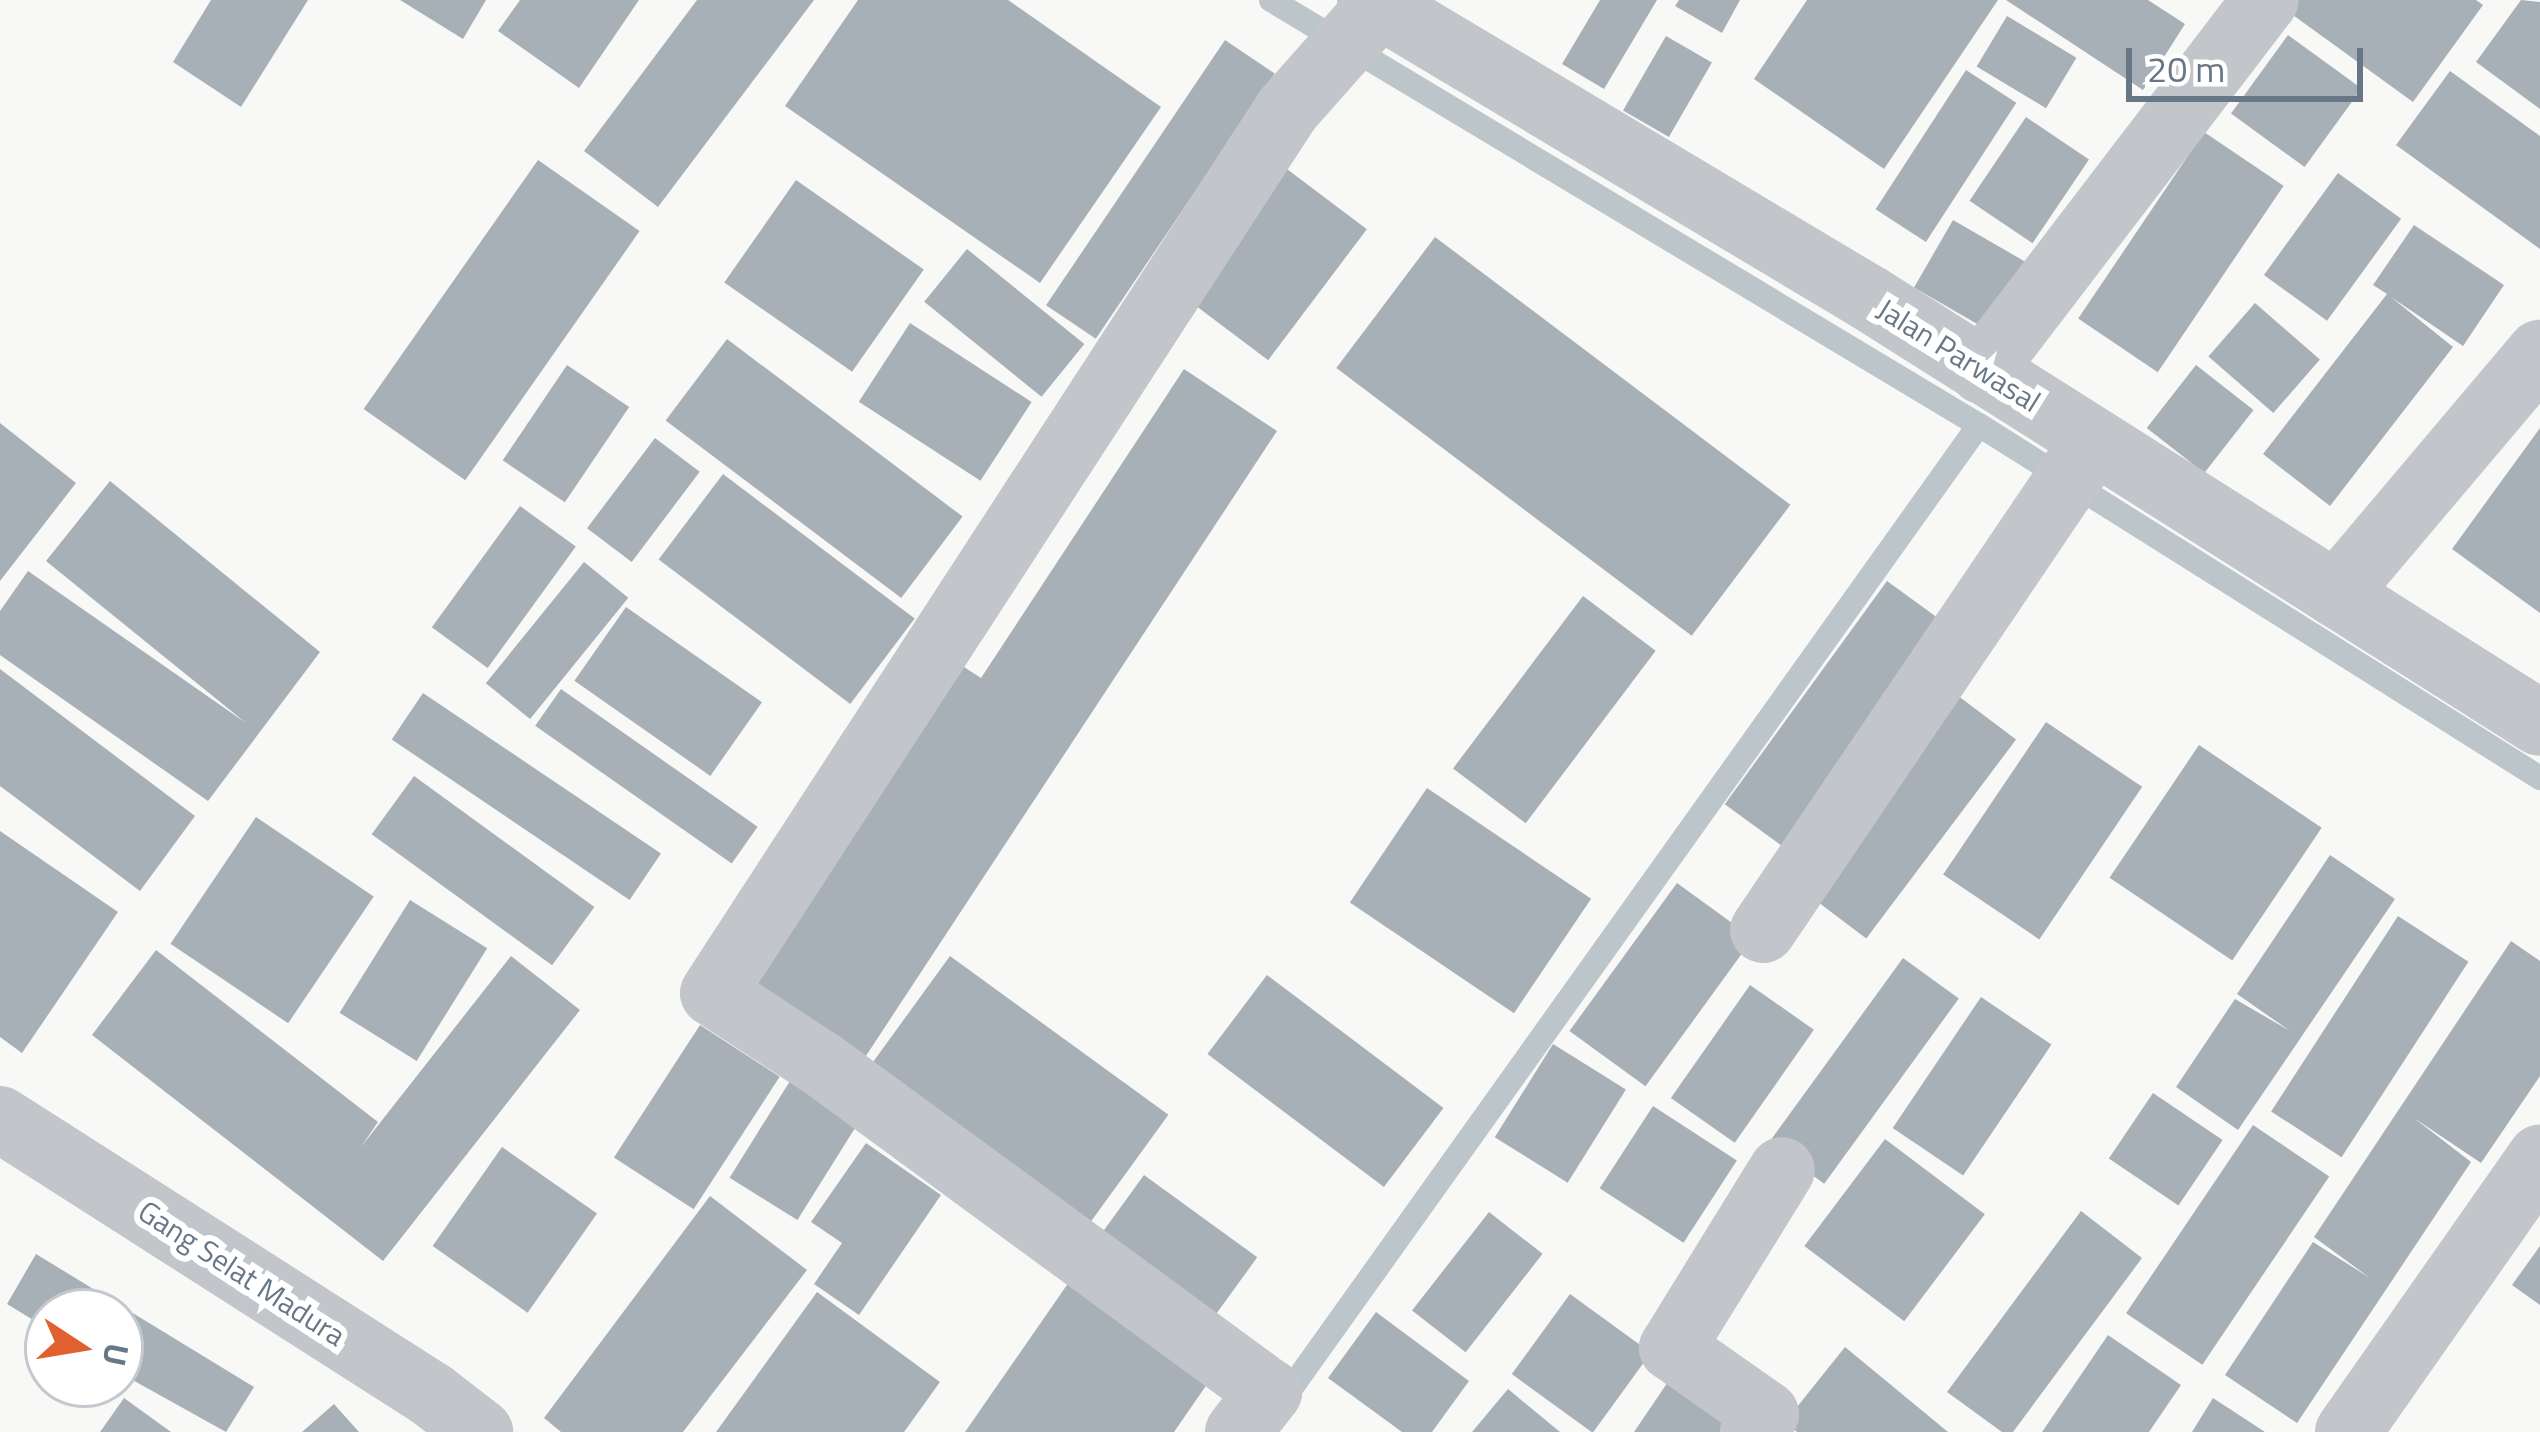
<!DOCTYPE html>
<html>
<head>
<meta charset="utf-8">
<style>
	body { margin:0 }
	#map { position:relative; width:2540px; height:1432px; overflow:hidden; background:#f8f8f6; font-family:"Titillium Web",sans-serif }
	div>[style] { position:absolute }
	.stream>* { height:24px; margin:-12px; padding:0 12px; transform-origin:12px; border-radius:12px; background:#bbc5ca }
	.building>* { inset:0; background:#a8b0b7; transform-origin:0 0 }
	.minor>* { height:66px; margin:-33px; padding:0 33px; transform-origin:33px; border-radius:33px; background:#c2c5c9 }
	span { translate:-50% -50%; white-space:nowrap; text-align:center; line-height:1.15; -webkit-text-stroke:12px #fff; paint-order:stroke }
	.street-label { font-size:30px; color:#687786 }
	.north { position:absolute; left:24px; top:1288px; width:120px; height:120px; box-sizing:border-box; background:#fff; border:3px solid #c3c9cf; border-radius:50%; rotate:102deg; font-size:33px; font-weight:700; line-height:48px; text-align:center; color:#687786 }
	.north::after { content:''; display:block; margin:auto; width:42px; height:54px; background:#e0602f; clip-path:polygon(50% 0,100% 100%,50% 72%,0 100%) }
	.scale { position:absolute; left:2126px; top:48px; width:237px; height:54px; box-sizing:border-box; border:6px solid #687786; border-top:0; padding-left:15px; font-size:36px; line-height:42px; white-space:nowrap; color:#687786; -webkit-text-stroke:9px #fff; paint-order:stroke }
</style>
</head>
<body>
<div id="map">
	<div class="stream">
		<i style="left:1271px;top:0;width:826px;rotate:30.98deg"></i>
		<i style="left:1979px;top:425px;width:663px;rotate:32.18deg"></i>
		<i style="left:1282px;top:1401px;width:1199px;rotate:-54.47deg"></i>
	</div>
	<div class="building">
		<i style="clip-path:polygon(211px 0,308px 0,241px 107px,173px 62px)"></i>
		<i style="clip-path:polygon(400px 0,486px 0,463px 39px)"></i>
		<i style="clip-path:polygon(520px 0,639px 0,579px 88px,498px 31px)"></i>
		<i style="clip-path:polygon(697px 0,814px 0,658px 207px,584px 151px)"></i>
		<i style="clip-path:polygon(858px 0,1008px 0,1161px 107px,1040px 283px,785px 106px)"></i>
		<i style="clip-path:polygon(1600px 0,1657px 0,1604px 89px,1562px 64px)"></i>
		<i style="clip-path:polygon(1679px 0,1740px 0,1722px 33px,1675px 6px)"></i>
		<i style="clip-path:polygon(1807px 0,1998px 0,1884px 169px,1754px 79px)"></i>
		<i style="clip-path:polygon(2006px 0,2148px 0,2185px 24px,2143px 90px)"></i>
		<i style="clip-path:polygon(2294px 0,2476px 0,2483px 5px,2413px 102px,2286px 10px)"></i>
		<i style="clip-path:polygon(2521px 0,2540px 2px,2540px 109px,2476px 62px)"></i>
		<i style="left:2007px;top:16px;width:81px;height:59px;rotate:31deg"></i>
		<i style="left:2288px;top:35px;width:91px;height:97px;rotate:36deg"></i>
		<i style="left:1666px;top:36px;width:53px;height:86px;rotate:30deg"></i>
		<i style="left:1225px;top:40px;width:60px;height:320px;rotate:34deg"></i>
		<i style="left:1966px;top:70px;width:60px;height:166px;rotate:33deg"></i>
		<i style="clip-path:polygon(2450px 71px,2540px 136px,2540px 249px,2396px 145px)"></i>
		<i style="left:2026px;top:117px;width:76px;height:101px;rotate:34deg"></i>
		<i style="left:2204px;top:132px;width:96px;height:225px;rotate:34deg"></i>
		<i style="left:538px;top:160px;width:124px;height:304px;rotate:35deg"></i>
		<i style="left:1275px;top:160px;width:115px;height:164px;rotate:37deg"></i>
		<i style="left:2338px;top:173px;width:78px;height:126px;rotate:36deg"></i>
		<i style="left:796px;top:180px;width:156px;height:125px;rotate:35deg"></i>
		<i style="left:1953px;top:220px;width:93px;height:78px;rotate:30deg"></i>
		<i style="clip-path:polygon(2414px 225px,2504px 285px,2463px 346px,2391px 297px,2453px 347px,2330px 506px,2263px 454px,2387px 294px,2373px 285px)"></i>
		<i style="left:1435px;top:237px;width:445px;height:164px;rotate:37deg"></i>
		<i style="left:967px;top:249px;width:151px;height:68px;rotate:39deg"></i>
		<i style="left:2255px;top:303px;width:86px;height:71px;rotate:41deg"></i>
		<i style="left:910px;top:323px;width:145px;height:94px;rotate:33deg"></i>
		<i style="left:727px;top:339px;width:295px;height:102px;rotate:37deg"></i>
		<i style="left:567px;top:365px;width:75px;height:115px;rotate:34deg"></i>
		<i style="left:2196px;top:365px;width:73px;height:80px;rotate:38deg"></i>
		<i style="clip-path:polygon(1184px 369px,1277px 431px,858px 1068px,748px 995px,964px 667px,981px 678px)"></i>
		<i style="clip-path:polygon(0 423px,76px 483px,0 581px)"></i>
		<i style="clip-path:polygon(2540px 428px,2540px 613px,2452px 549px)"></i>
		<i style="left:655px;top:438px;width:56px;height:113px;rotate:37deg"></i>
		<i style="left:723px;top:474px;width:240px;height:107px;rotate:37deg"></i>
		<i style="clip-path:polygon(110px 481px,320px 652px,208px 801px,0 655px,0 611px,28px 571px,246px 723px,46px 561px)"></i>
		<i style="left:520px;top:506px;width:69px;height:150px;rotate:36deg"></i>
		<i style="left:584px;top:562px;width:57px;height:156px;rotate:39deg"></i>
		<i style="left:1887px;top:581px;width:88px;height:276px;rotate:36deg"></i>
		<i style="left:1583px;top:596px;width:91px;height:216px;rotate:37deg"></i>
		<i style="left:626px;top:607px;width:166px;height:90px;rotate:35deg"></i>
		<i style="clip-path:polygon(0 669px,195px 816px,140px 891px,0 786px)"></i>
		<i style="left:1945px;top:686px;width:89px;height:249px;rotate:37deg"></i>
		<i style="left:561px;top:689px;width:240px;height:45px;rotate:35deg"></i>
		<i style="left:423px;top:693px;width:287px;height:56px;rotate:34deg"></i>
		<i style="left:2046px;top:722px;width:116px;height:184px;rotate:34deg"></i>
		<i style="left:2199px;top:745px;width:148px;height:160px;rotate:34deg"></i>
		<i style="left:414px;top:776px;width:223px;height:72px;rotate:36deg"></i>
		<i style="left:1427px;top:788px;width:198px;height:138px;rotate:34deg"></i>
		<i style="left:256px;top:817px;width:142px;height:153px;rotate:34deg"></i>
		<i style="clip-path:polygon(0 831px,118px 912px,22px 1053px,0 1037px)"></i>
		<i style="clip-path:polygon(2330px 855px,2395px 899px,2238px 1130px,2176px 1087px,2235px 999px,2290px 1031px,2237px 994px)"></i>
		<i style="left:1677px;top:883px;width:94px;height:183px;rotate:36deg"></i>
		<i style="left:410px;top:900px;width:91px;height:133px;rotate:32deg"></i>
		<i style="left:2398px;top:916px;width:84px;height:233px;rotate:33deg"></i>
		<i style="clip-path:polygon(2511px 941px,2540px 961px,2540px 1076px,2481px 1163px,2414px 1118px,2471px 1162px,2297px 1423px,2225px 1375px,2313px 1242px,2370px 1278px,2314px 1237px)"></i>
		<i style="clip-path:polygon(156px 950px,378px 1122px,361px 1147px,511px 956px,580px 1010px,383px 1261px,92px 1035px)"></i>
		<i style="left:950px;top:956px;width:270px;height:147px;rotate:36deg"></i>
		<i style="left:1903px;top:958px;width:69px;height:229px;rotate:36deg"></i>
		<i style="left:1267px;top:975px;width:221px;height:99px;rotate:37deg"></i>
		<i style="left:1750px;top:985px;width:78px;height:138px;rotate:35deg"></i>
		<i style="left:1981px;top:997px;width:85px;height:158px;rotate:34deg"></i>
		<i style="left:700px;top:1025px;width:95px;height:158px;rotate:33deg"></i>
		<i style="left:1553px;top:1044px;width:86px;height:110px;rotate:32deg"></i>
		<i style="left:790px;top:1081px;width:80px;height:114px;rotate:32deg"></i>
		<i style="left:2153px;top:1093px;width:84px;height:79px;rotate:34deg"></i>
		<i style="left:1653px;top:1106px;width:100px;height:98px;rotate:33deg"></i>
		<i style="left:2253px;top:1125px;width:92px;height:227px;rotate:34deg"></i>
		<i style="left:1885px;top:1139px;width:125px;height:134px;rotate:37deg"></i>
		<i style="clip-path:polygon(866px 1143px,941px 1195px,859px 1315px,814px 1284px,842px 1243px,811px 1222px)"></i>
		<i style="left:502px;top:1147px;width:116px;height:121px;rotate:35deg"></i>
		<i style="left:1144px;top:1175px;width:140px;height:71px;rotate:36deg"></i>
		<i style="clip-path:polygon(710px 1196px,807px 1270px,683px 1432px,561px 1432px,544px 1418px)"></i>
		<i style="clip-path:polygon(2081px 1211px,2142px 1258px,2013px 1432px,2002px 1432px,1947px 1392px)"></i>
		<i style="left:1489px;top:1212px;width:68px;height:125px;rotate:38deg"></i>
		<i style="clip-path:polygon(2540px 1246px,2540px 1305px,2512px 1285px)"></i>
		<i style="clip-path:polygon(36px 1254px,254px 1387px,226px 1432px,120px 1373px,120px 1312px,48px 1312px,48px 1329px,7px 1304px)"></i>
		<i style="clip-path:polygon(1069px 1282px,1210px 1380px,1174px 1432px,965px 1432px)"></i>
		<i style="clip-path:polygon(817px 1292px,940px 1382px,904px 1432px,716px 1432px)"></i>
		<i style="left:1570px;top:1294px;width:100px;height:99px;rotate:36deg"></i>
		<i style="clip-path:polygon(1376px 1312px,1469px 1381px,1432px 1432px,1402px 1432px,1328px 1378px)"></i>
		<i style="clip-path:polygon(2108px 1335px,2181px 1385px,2149px 1432px,2042px 1432px)"></i>
		<i style="clip-path:polygon(1845px 1347px,1948px 1432px,1797px 1432px,1785px 1422px)"></i>
		<i style="clip-path:polygon(1674px 1373px,1735px 1432px,1634px 1432px)"></i>
		<i style="clip-path:polygon(1508px 1389px,1560px 1432px,1472px 1432px)"></i>
		<i style="clip-path:polygon(124px 1398px,171px 1432px,100px 1432px)"></i>
		<i style="clip-path:polygon(2213px 1398px,2265px 1432px,2192px 1432px)"></i>
		<i style="clip-path:polygon(334px 1404px,359px 1432px,302px 1432px)"></i>
	</div>
	<div class="minor">
		<i style="left:1370px;top:0;width:581px;rotate:30.85deg"></i>
		<i style="left:1869px;top:298px;width:794px;rotate:32.35deg"></i>
		<i style="left:1982px;top:371px;width:467px;rotate:-52.6deg"></i>
		<i style="left:2336px;top:594px;width:316px;rotate:-49.8deg"></i>
		<i style="left:1763px;top:930px;width:590px;rotate:-55.91deg"></i>
		<i style="left:0;top:1119px;width:513px;rotate:32.57deg"></i>
		<i style="left:432px;top:1395px;width:61px;rotate:37.6deg"></i>
		<i style="left:1238px;top:1432px;width:51px;rotate:-52.2deg"></i>
		<i style="left:1269px;top:1392px;width:553px;rotate:-143.75deg"></i>
		<i style="left:823px;top:1065px;width:131px;rotate:-146.8deg"></i>
		<i style="left:713px;top:993px;width:1053px;rotate:-56.97deg"></i>
		<i style="left:1287px;top:110px;width:139px;rotate:-48.5deg"></i>
		<i style="left:1753px;top:1432px;width:22px;rotate:-54deg"></i>
		<i style="left:1766px;top:1414px;width:115px;rotate:-144.9deg"></i>
		<i style="left:1672px;top:1348px;width:209px;rotate:-58.3deg"></i>
		<i style="left:2348px;top:1432px;width:335px;rotate:-55deg"></i>
	</div>
	<div class="street-label">
		<span style="left:1959px;top:355px;rotate:32deg">Jalan Parwasal</span>
		<span style="left:242px;top:1273px;rotate:33deg">Gang Selat Madura</span>
	</div>
	<div class="north">U</div>
	<div class="scale">20 m</div>
</div>
</body>
</html>
